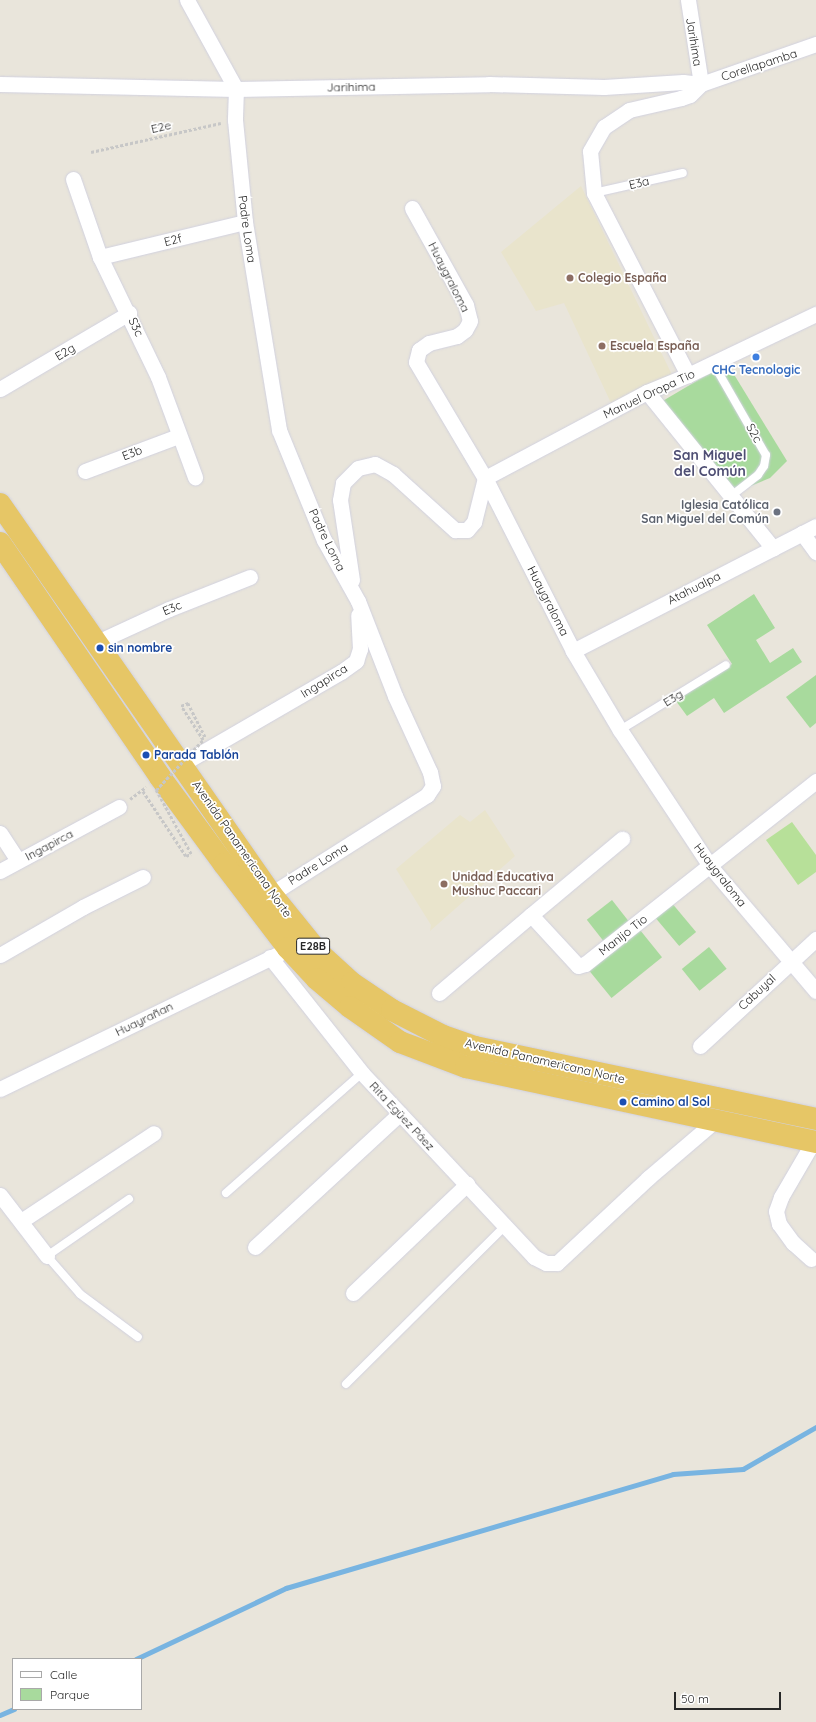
<!DOCTYPE html>
<html>
<head>
<meta charset="utf-8">
<style>
	body { margin:0 }
	#map { position:relative; width:816px; height:1722px; overflow:hidden; background:#e9e5db; font-family:Quicksand,sans-serif }
	div>[style] { position:absolute }
	.education>* { inset:0; background:#e9e4cc }
	.green>* { inset:0; background:#a8da9d; transform-origin:0 0 }
	.pitch>* { inset:0; background:#b7e099 }
	.stream>* { height:4.5px; margin:-2.25px; padding:0 2.25px; transform-origin:2.25px; border-radius:2.25px; background:#78b4e1 }
	.path>* { height:2.5px; margin-top:-1.25px; transform-origin:0; background:repeating-linear-gradient(90deg,#c7c7c7 0 3px,transparent 0 5px) }
	.roads { filter:drop-shadow(0 0 1px #d1d1df) drop-shadow(0 0 1px #d1d1df) }
	.service>* { height:8px; margin:-4px; padding:0 4px; transform-origin:4px; border-radius:4px; background:#fff }
	.minor>* { height:15px; margin:-7.5px; padding:0 7.5px; transform-origin:7.5px; border-radius:7.5px; background:#fff }
	.trunk>* { height:22px; margin:-11px; padding:0 11px; transform-origin:11px; border-radius:11px; background:#e6c666 }
	.path-bridge>* { height:2.5px; margin-top:-1.25px; transform-origin:0; background:repeating-linear-gradient(90deg,#c7c7c7 0 3px,transparent 0 5px) }
	.dots>* { width:11px; height:11px; translate:-50% -50%; box-sizing:border-box; border:2px solid #fff; border-radius:50% }
	span { translate:-50% -50%; white-space:nowrap; text-align:center; line-height:1.15; -webkit-text-stroke:3.5px #fff; paint-order:stroke }
	.shield-label span { padding:1px 3px; background:#fff; border:1px solid; border-radius:3px; -webkit-text-stroke-width:0 }
	.shield-label { font-size:11px; color:#282828; font-weight:700 }
	.street-label { font-size:12px; color:#282828 }
	.education-label { font-size:12px; color:#785e54; font-weight:700 }
	.left { translate:0 -50%; text-align:left }
	.shop-label { font-size:12px; color:#366cbe; font-weight:700 }
	.worship-label { font-size:12px; color:#5b616d; font-weight:700 }
	.right { translate:-100% -50%; text-align:right }
	.transit-label { font-size:12px; color:#164399; font-weight:700 }
	.quarter-label { font-size:14px; color:#4e4e73; font-weight:700 }
	.legend { position:absolute; left:12px; top:1658px; width:130px; height:52px; box-sizing:border-box; background:#fff; border:1px solid #a9a9a9; margin:0; padding:5px 7px; list-style:none; font-size:12px; color:#282828 }
	.legend li { display:flex; align-items:center; gap:8px; height:20px }
	.legend b { width:20px; border:1px solid #a9a9a9 }
	.scale { position:absolute; left:674px; top:1692px; width:107px; height:18px; box-sizing:border-box; border:2px solid #282828; border-top:0; padding-left:5px; font-size:12px; line-height:14px; white-space:nowrap; color:#282828; -webkit-text-stroke:3px #fff; paint-order:stroke }
</style>
</head>
<body>
<div id="map">
	<div class="education">
		<i style="clip-path:polygon(581px 186px,673px 377px,611px 403px,564px 303px,536px 311px,501px 252px)"></i>
		<i style="clip-path:polygon(485px 810px,515px 856px,430px 931px,431px 925px,396px 869px,460px 815px,470px 822px)"></i>
	</div>
	<div class="green">
		<i style="clip-path:polygon(727px 363px,787px 461px,770px 478px,734px 493px,661px 402px)"></i>
		<i style="clip-path:polygon(754px 594px,775px 628px,756px 640px,770px 663px,793px 648px,802px 662px,724px 713px,714px 698px,687px 716px,676px 701px,732px 664px,707px 625px)"></i>
		<i style="clip-path:polygon(816px 675px,816px 723px,810px 728px,786px 697px)"></i>
		<i style="left:612px;top:900px;width:28px;height:32px;rotate:52deg"></i>
		<i style="left:671px;top:902px;width:39px;height:22px;rotate:50deg"></i>
		<i style="left:640px;top:930px;width:35px;height:65px;rotate:51deg"></i>
		<i style="left:709px;top:947px;width:28px;height:35px;rotate:51deg"></i>
	</div>
	<div class="pitch">
		<i style="clip-path:polygon(792px 822px,816px 855px,816px 872px,798px 885px,766px 840px)"></i>
	</div>
	<div class="stream">
		<i style="left:136px;top:1659px;width:166px;rotate:-25.3deg"></i>
		<i style="left:286px;top:1588px;width:403px;rotate:-16.4deg"></i>
		<i style="left:673px;top:1474px;width:70px;rotate:-4.1deg"></i>
		<i style="left:743px;top:1469px;width:84px;rotate:-29.9deg"></i>
		<i style="left:0;top:1715px;width:15px;rotate:-23deg"></i>
	</div>
	<div class="path">
		<i style="left:91px;top:152px;width:133px;rotate:-12.6deg"></i>
		<i style="left:130px;top:799px;width:20px;rotate:-37deg"></i>
	</div>
	<div class="roads">
		<div class="service">
			<i style="left:594px;top:193px;width:91px;rotate:-12.7deg"></i>
			<i style="left:713px;top:363px;width:106px;rotate:60.1deg"></i>
			<i style="left:766px;top:455px;width:11px;rotate:100deg"></i>
			<i style="left:764px;top:466px;width:11px;rotate:124deg"></i>
			<i style="left:758px;top:475px;width:34px;rotate:142deg"></i>
			<i style="left:620px;top:730px;width:124px;rotate:-31.5deg"></i>
			<i style="left:226px;top:1193px;width:181px;rotate:-41.4deg"></i>
			<i style="left:129px;top:1199px;width:100px;rotate:145.2deg"></i>
			<i style="left:47px;top:1256px;width:50px;rotate:49deg"></i>
			<i style="left:80px;top:1294px;width:72px;rotate:36.6deg"></i>
			<i style="left:346px;top:1384px;width:224px;rotate:-44.8deg"></i>
		</div>
		<div class="minor">
			<i style="left:187px;top:0;width:102px;rotate:61.2deg"></i>
			<i style="left:236px;top:89px;width:31px;rotate:92deg"></i>
			<i style="left:235px;top:120px;width:102px;rotate:84.4deg"></i>
			<i style="left:245px;top:222px;width:211px;rotate:80.7deg"></i>
			<i style="left:279px;top:430px;width:119px;rotate:67.8deg"></i>
			<i style="left:324px;top:540px;width:70px;rotate:60.9deg"></i>
			<i style="left:358px;top:601px;width:102px;rotate:68.7deg"></i>
			<i style="left:395px;top:696px;width:84px;rotate:65.3deg"></i>
			<i style="left:430px;top:772px;width:14px;rotate:78deg"></i>
			<i style="left:433px;top:786px;width:11px;rotate:124deg"></i>
			<i style="left:427px;top:795px;width:185px;rotate:147.6deg"></i>
			<i style="left:0;top:84px;width:236px;rotate:1.2deg"></i>
			<i style="left:236px;top:89px;width:253px;rotate:-1.1deg"></i>
			<i style="left:489px;top:84px;width:115px;rotate:1.5deg"></i>
			<i style="left:604px;top:87px;width:79px;rotate:-3.6deg"></i>
			<i style="left:683px;top:82px;width:18px;rotate:6deg"></i>
			<i style="left:701px;top:84px;width:85px;rotate:-98.8deg"></i>
			<i style="left:73px;top:179px;width:83px;rotate:70.9deg"></i>
			<i style="left:100px;top:257px;width:133px;rotate:64.2deg"></i>
			<i style="left:158px;top:377px;width:107px;rotate:69.7deg"></i>
			<i style="left:412px;top:208px;width:111px;rotate:60.9deg"></i>
			<i style="left:466px;top:305px;width:16px;rotate:76deg"></i>
			<i style="left:470px;top:321px;width:10px;rotate:119deg"></i>
			<i style="left:465px;top:330px;width:10px;rotate:143deg"></i>
			<i style="left:457px;top:336px;width:29px;rotate:166deg"></i>
			<i style="left:429px;top:343px;width:12px;rotate:145deg"></i>
			<i style="left:419px;top:350px;width:12px;rotate:104deg"></i>
			<i style="left:416px;top:362px;width:135px;rotate:59.3deg"></i>
			<i style="left:485px;top:478px;width:194px;rotate:63deg"></i>
			<i style="left:573px;top:651px;width:92px;rotate:59.3deg"></i>
			<i style="left:620px;top:730px;width:163px;rotate:56.5deg"></i>
			<i style="left:710px;top:866px;width:164px;rotate:49.7deg"></i>
			<i style="left:100px;top:257px;width:149px;rotate:-13.6deg"></i>
			<i style="left:688px;top:375px;width:205px;rotate:-117.3deg"></i>
			<i style="left:594px;top:193px;width:42px;rotate:-95.4deg"></i>
			<i style="left:590px;top:151px;width:28px;rotate:-60deg"></i>
			<i style="left:604px;top:127px;width:30px;rotate:-34deg"></i>
			<i style="left:629px;top:110px;width:53px;rotate:-13deg"></i>
			<i style="left:681px;top:98px;width:9px;rotate:-18deg"></i>
			<i style="left:690px;top:95px;width:16px;rotate:-45deg"></i>
			<i style="left:701px;top:84px;width:122px;rotate:-19.2deg"></i>
			<i style="left:0;top:389px;width:150px;rotate:-30.5deg"></i>
			<i style="left:647px;top:392px;width:201px;rotate:51.1deg"></i>
			<i style="left:85px;top:471px;width:99px;rotate:-20.6deg"></i>
			<i style="left:802px;top:533px;width:24px;rotate:54deg"></i>
			<i style="left:352px;top:580px;width:81px;rotate:-98.5deg"></i>
			<i style="left:340px;top:500px;width:17px;rotate:-80deg"></i>
			<i style="left:343px;top:483px;width:21px;rotate:-45deg"></i>
			<i style="left:358px;top:468px;width:17px;rotate:-13deg"></i>
			<i style="left:375px;top:464px;width:21px;rotate:29deg"></i>
			<i style="left:393px;top:474px;width:84px;rotate:42.1deg"></i>
			<i style="left:455px;top:530px;width:12px"></i>
			<i style="left:467px;top:530px;width:11px;rotate:-49deg"></i>
			<i style="left:474px;top:522px;width:45px;rotate:-76deg"></i>
			<i style="left:485px;top:478px;width:183px;rotate:-28deg"></i>
			<i style="left:647px;top:392px;width:44px;rotate:-22.5deg"></i>
			<i style="left:688px;top:375px;width:142px;rotate:-25.5deg"></i>
			<i style="left:95px;top:643px;width:81px;rotate:-24.7deg"></i>
			<i style="left:169px;top:609px;width:87px;rotate:-21.6deg"></i>
			<i style="left:573px;top:651px;width:273px;rotate:-27.2deg"></i>
			<i style="left:182px;top:764px;width:184px;rotate:-30.1deg"></i>
			<i style="left:341px;top:672px;width:19px;rotate:-36deg"></i>
			<i style="left:356px;top:661px;width:13px;rotate:-72deg"></i>
			<i style="left:360px;top:649px;width:34px;rotate:-93deg"></i>
			<i style="left:0;top:833px;width:33px;rotate:57deg"></i>
			<i style="left:0;top:871px;width:135px;rotate:-28.3deg"></i>
			<i style="left:531px;top:915px;width:119px;rotate:-39.9deg"></i>
			<i style="left:0;top:955px;width:96px;rotate:-30deg"></i>
			<i style="left:83px;top:907px;width:67px;rotate:-26.6deg"></i>
			<i style="left:270px;top:957px;width:148px;rotate:51.6deg"></i>
			<i style="left:362px;top:1073px;width:252px;rotate:46.9deg"></i>
			<i style="left:534px;top:1257px;width:13px;rotate:27deg"></i>
			<i style="left:546px;top:1263px;width:11px"></i>
			<i style="left:557px;top:1263px;width:125px;rotate:-43deg"></i>
			<i style="left:648px;top:1178px;width:89px;rotate:-40.5deg"></i>
			<i style="left:439px;top:993px;width:121px;rotate:-40.3deg"></i>
			<i style="left:531px;top:915px;width:69px;rotate:47.3deg"></i>
			<i style="left:578px;top:966px;width:7px;rotate:-16deg"></i>
			<i style="left:585px;top:964px;width:295px;rotate:-38.4deg"></i>
			<i style="left:700px;top:1046px;width:158px;rotate:-42.7deg"></i>
			<i style="left:0;top:1089px;width:311px;rotate:-25.9deg"></i>
			<i style="left:0;top:1195px;width:77px;rotate:52.4deg"></i>
			<i style="left:21px;top:1221px;width:159px;rotate:-33.5deg"></i>
			<i style="left:255px;top:1247px;width:197px;rotate:-42.7deg"></i>
			<i style="left:811px;top:1259px;width:24px;rotate:-138deg"></i>
			<i style="left:793px;top:1243px;width:24px;rotate:-126deg"></i>
			<i style="left:779px;top:1224px;width:13px;rotate:-103deg"></i>
			<i style="left:776px;top:1211px;width:15px;rotate:-70deg"></i>
			<i style="left:781px;top:1197px;width:64px;rotate:-59.8deg"></i>
			<i style="left:353px;top:1293px;width:158px;rotate:-43.7deg"></i>
		</div>
		<div class="trunk">
			<i style="left:0;top:504px;width:475px;rotate:55.2deg"></i>
			<i style="left:271px;top:894px;width:75px;rotate:51deg"></i>
			<i style="left:318px;top:952px;width:46px;rotate:42.4deg"></i>
			<i style="left:352px;top:983px;width:48px;rotate:34deg"></i>
			<i style="left:392px;top:1010px;width:57px;rotate:27deg"></i>
			<i style="left:443px;top:1036px;width:34px;rotate:19deg"></i>
			<i style="left:475px;top:1047px;width:349px;rotate:11.9deg"></i>
			<i style="left:0;top:543px;width:283px;rotate:55.6deg"></i>
			<i style="left:160px;top:777px;width:108px;rotate:53.7deg"></i>
			<i style="left:224px;top:864px;width:106px;rotate:52.7deg"></i>
			<i style="left:288px;top:948px;width:42px;rotate:46.9deg"></i>
			<i style="left:317px;top:979px;width:43px;rotate:40.3deg"></i>
			<i style="left:350px;top:1007px;width:61px;rotate:35deg"></i>
			<i style="left:400px;top:1042px;width:71px;rotate:20.7deg"></i>
			<i style="left:466px;top:1067px;width:358px;rotate:12.1deg"></i>
		</div>
	</div>
	<div class="path-bridge">
		<i style="left:143px;top:791px;width:78px;rotate:56.5deg"></i>
		<i style="left:186px;top:856px;width:5px;rotate:-22deg"></i>
		<i style="left:191px;top:854px;width:73px;rotate:-118.7deg"></i>
		<i style="left:156px;top:790px;width:69px;rotate:-46.8deg"></i>
		<i style="left:203px;top:740px;width:40px;rotate:-122.9deg"></i>
		<i style="left:181px;top:706px;width:8px;rotate:-23deg"></i>
		<i style="left:188px;top:703px;width:38px;rotate:63deg"></i>
	</div>
	<div class="dots">
		<i style="left:570px;top:278px;background:#8d6e63"></i>
		<i style="left:602px;top:346px;background:#8d6e63"></i>
		<i style="left:756px;top:357px;background:#3f7fe0"></i>
		<i style="left:777px;top:512px;background:#6b7280"></i>
		<i style="left:100px;top:648px;background:#1a4fb4"></i>
		<i style="left:146px;top:755px;background:#1a4fb4"></i>
		<i style="left:444px;top:884px;background:#8d6e63"></i>
		<i style="left:623px;top:1102px;background:#1a4fb4"></i>
	</div>
	<div class="shield-label">
		<span style="left:313px;top:946px">E28B</span>
	</div>
	<div class="street-label">
		<span style="left:694px;top:42px;rotate:81deg">Jarihima</span>
		<span style="left:759px;top:65px;rotate:-18deg">Corellapamba</span>
		<span style="left:351px;top:87px;rotate:-1deg">Jarihima</span>
		<span style="left:161px;top:127px;rotate:-13deg">E2e</span>
		<span style="left:639px;top:183px;rotate:-13deg">E3a</span>
		<span style="left:247px;top:229px;rotate:82deg">Padre Loma</span>
		<span style="left:173px;top:240px;rotate:-14deg">E2f</span>
		<span style="left:449px;top:277px;rotate:63deg">Huaygraloma</span>
		<span style="left:136px;top:327px;rotate:65deg">S3c</span>
		<span style="left:65px;top:352px;rotate:-31deg">E2g</span>
		<span style="left:649px;top:394px;rotate:-25deg">Manuel Oropa Tio</span>
		<span style="left:754px;top:433px;rotate:61deg">S2c</span>
		<span style="left:132px;top:453px;rotate:-21deg">E3b</span>
		<span style="left:327px;top:540px;rotate:64deg">Padre Loma</span>
		<span style="left:694px;top:588px;rotate:-27deg">Atahualpa</span>
		<span style="left:548px;top:601px;rotate:63deg">Huaygraloma</span>
		<span style="left:172px;top:608px;rotate:-23deg">E3c</span>
		<span style="left:324px;top:681px;rotate:-32deg">Ingapirca</span>
		<span style="left:673px;top:698px;rotate:-32deg">E3g</span>
		<span style="left:49px;top:845px;rotate:-28deg">Ingapirca</span>
		<span style="left:242px;top:849px;rotate:55deg">Avenida Panamericana Norte</span>
		<span style="left:318px;top:864px;rotate:-32deg">Padre Loma</span>
		<span style="left:720px;top:875px;rotate:52deg">Huaygraloma</span>
		<span style="left:623px;top:935px;rotate:-38deg">Manijo Tio</span>
		<span style="left:757px;top:992px;rotate:-43deg">Cabuyal</span>
		<span style="left:144px;top:1019px;rotate:-26deg">Huayrañan</span>
		<span style="left:545px;top:1061px;rotate:13deg">Avenida Panamericana Norte</span>
		<span style="left:402px;top:1116px;rotate:47deg">Rita Egüez Páez</span>
	</div>
	<div class="education-label">
		<span class="left" style="left:578px;top:278px">Colegio España</span>
		<span class="left" style="left:610px;top:346px">Escuela España</span>
		<span class="left" style="left:452px;top:884px">Unidad Educativa<br>Mushuc Paccari</span>
	</div>
	<div class="shop-label">
		<span style="left:756px;top:370px">CHC Tecnologic</span>
	</div>
	<div class="worship-label">
		<span class="right" style="left:769px;top:512px">Iglesia Católica<br>San Miguel del Común</span>
	</div>
	<div class="transit-label">
		<span class="left" style="left:108px;top:648px">sin nombre</span>
		<span class="left" style="left:154px;top:755px">Parada Tablón</span>
		<span class="left" style="left:631px;top:1102px">Camino al Sol</span>
	</div>
	<div class="quarter-label">
		<span style="left:710px;top:463px">San Miguel<br>del Común</span>
	</div>
	<ul class="legend">
	<li><b style="height:5px;background:#fff"></b>Calle</li>
	<li><b style="height:11px;background:#a8da9d"></b>Parque</li>
	</ul>
	<div class="scale">50 m</div>
</div>
</body>
</html>
